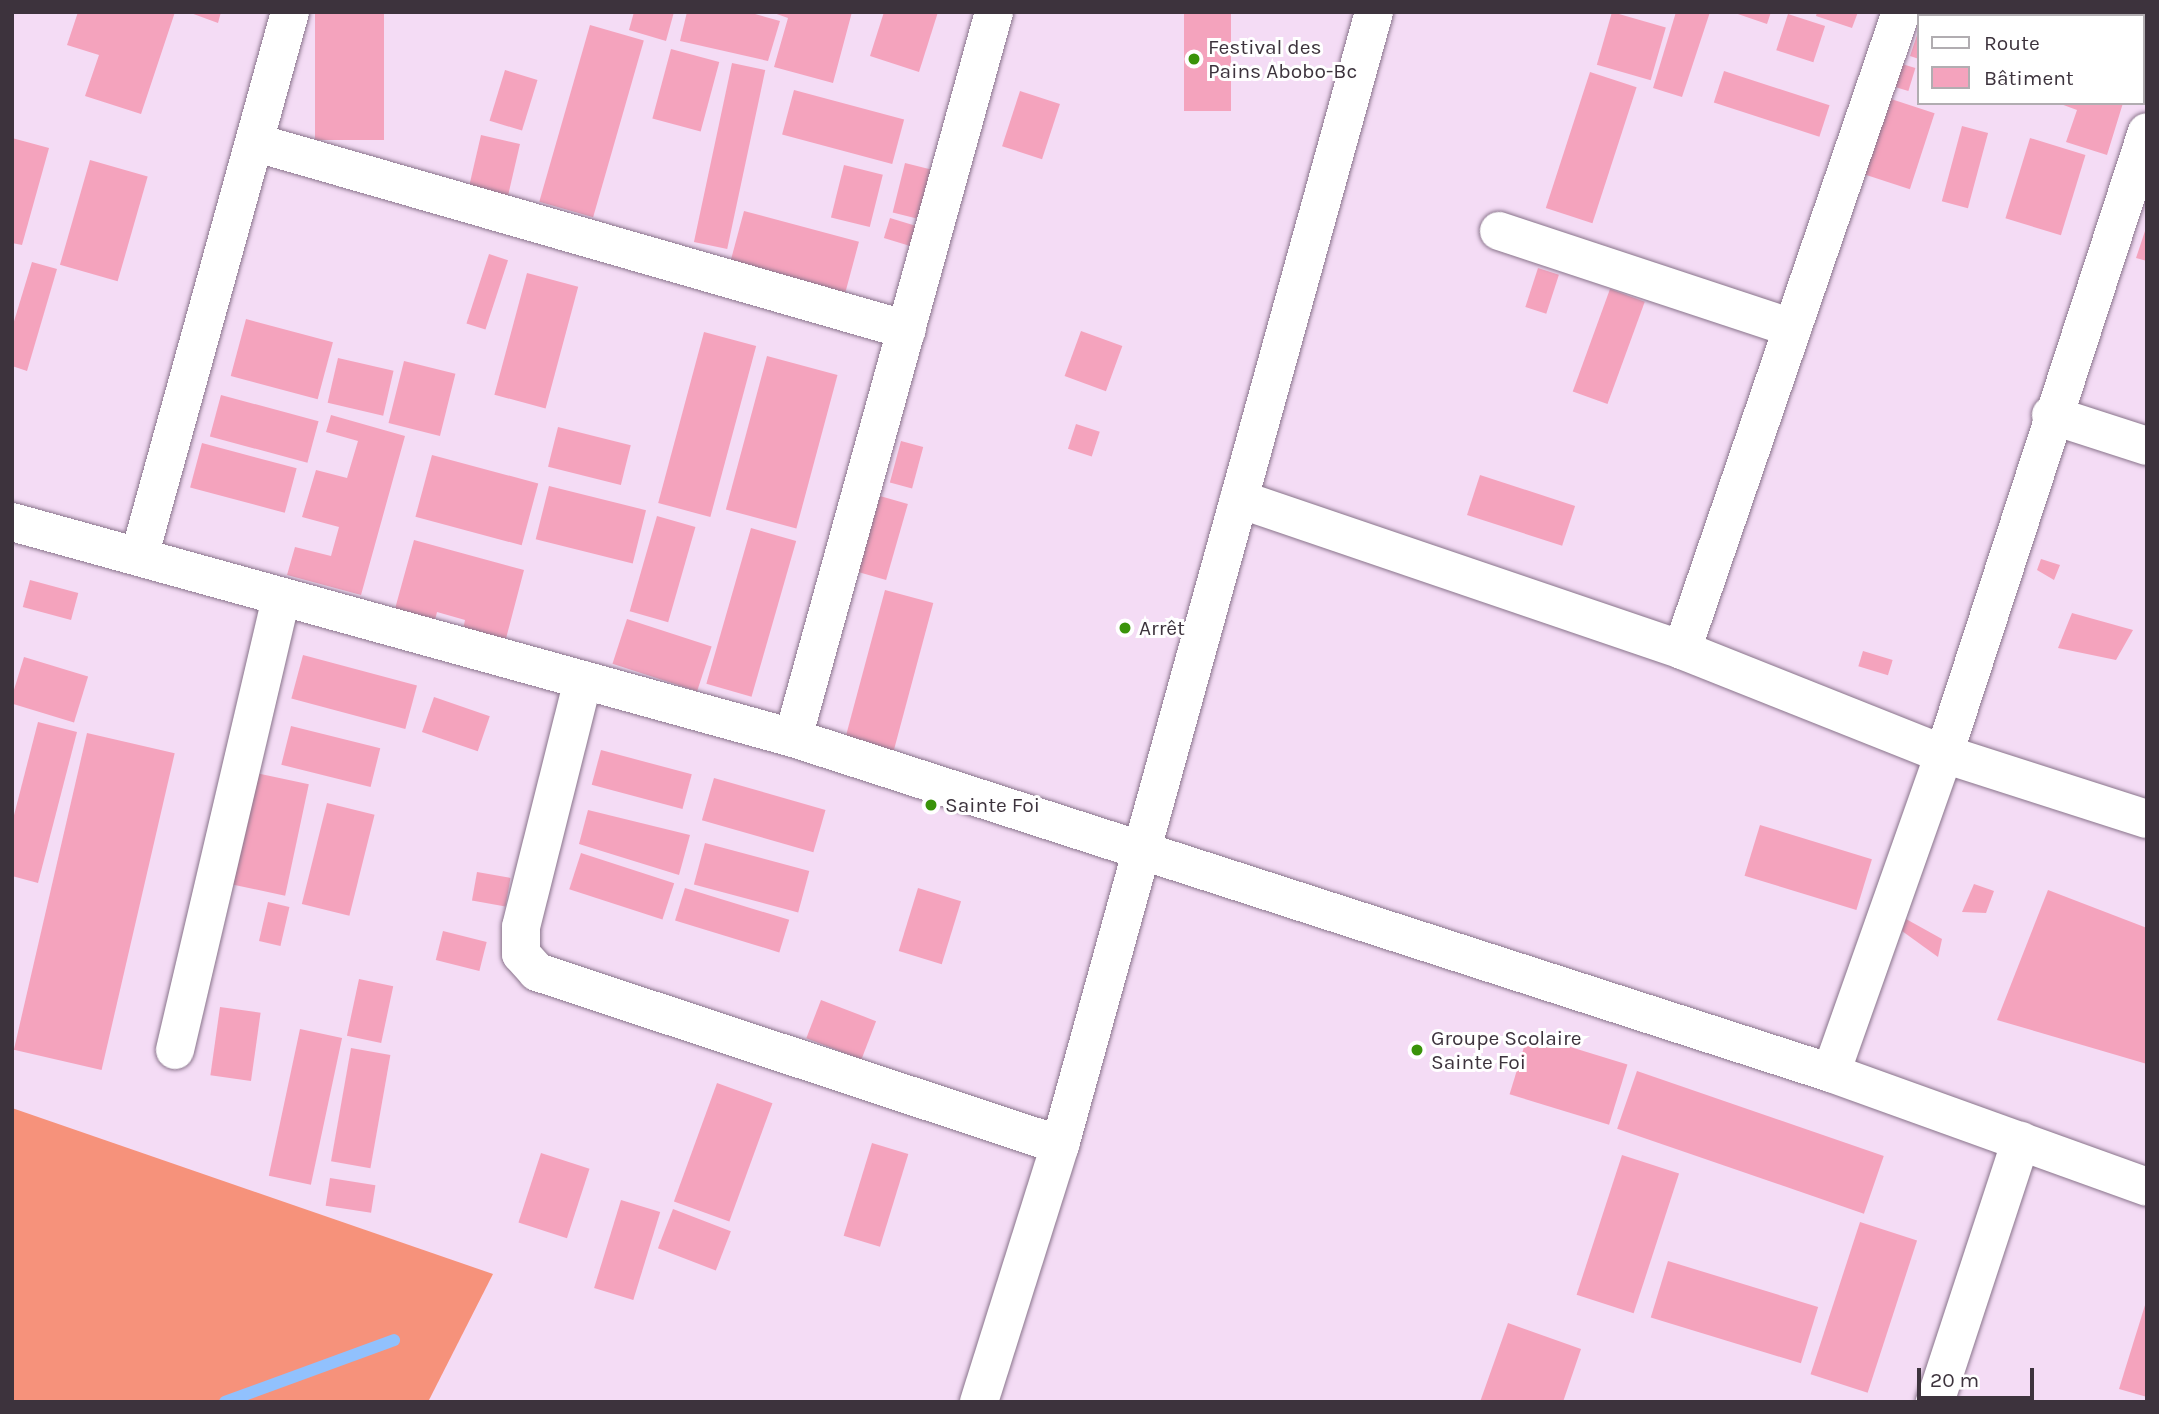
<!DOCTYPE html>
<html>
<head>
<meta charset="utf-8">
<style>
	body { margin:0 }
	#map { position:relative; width:2159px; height:1414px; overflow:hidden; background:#f4dcf5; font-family:Karla,sans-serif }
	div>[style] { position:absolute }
	.forest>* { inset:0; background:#f6927b }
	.stream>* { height:12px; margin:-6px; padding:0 6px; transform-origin:6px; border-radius:6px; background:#91c1fd }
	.building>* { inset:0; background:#f4a3bd; transform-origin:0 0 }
	.roads { filter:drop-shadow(0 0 2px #89748b) drop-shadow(0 0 2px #89748b) }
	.minor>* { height:38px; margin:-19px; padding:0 19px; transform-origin:19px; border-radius:19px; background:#fff }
	.dots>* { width:19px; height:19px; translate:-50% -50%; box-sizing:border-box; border:4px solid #fff; border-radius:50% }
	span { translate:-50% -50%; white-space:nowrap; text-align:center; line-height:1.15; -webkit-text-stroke:6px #fff; paint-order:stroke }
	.poi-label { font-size:21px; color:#3d333d }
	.left { translate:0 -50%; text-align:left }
	.frame { position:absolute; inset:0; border:14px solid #3d333d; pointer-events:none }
	.legend { position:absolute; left:1917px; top:14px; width:228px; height:91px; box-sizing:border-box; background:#fff; border:2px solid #b1adb1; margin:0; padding:9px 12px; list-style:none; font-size:21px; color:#3d333d }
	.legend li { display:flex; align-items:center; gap:14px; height:35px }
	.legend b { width:35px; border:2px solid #b1adb1 }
	.scale { position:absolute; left:1917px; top:1368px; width:117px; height:32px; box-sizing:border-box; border:4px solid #3d333d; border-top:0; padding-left:9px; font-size:21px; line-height:24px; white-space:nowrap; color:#3d333d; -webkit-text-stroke:5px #fff; paint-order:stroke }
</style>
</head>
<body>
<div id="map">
	<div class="forest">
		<i style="clip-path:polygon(12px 1108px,493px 1274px,428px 1402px,12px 1402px)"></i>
	</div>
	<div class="stream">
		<i style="left:225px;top:1402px;width:180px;rotate:-20.1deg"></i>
	</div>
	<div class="building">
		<i style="clip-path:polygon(78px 12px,175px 12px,141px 114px,85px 96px,99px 55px,67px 45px)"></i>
		<i style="clip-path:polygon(188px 12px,221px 12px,218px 23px)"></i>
		<i style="left:315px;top:12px;width:69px;height:128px"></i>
		<i style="clip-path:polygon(634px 12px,674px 12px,666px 41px,629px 30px)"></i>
		<i style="clip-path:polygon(687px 12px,748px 12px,780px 21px,768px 61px,680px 41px)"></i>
		<i style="clip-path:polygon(771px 12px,852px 12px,833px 83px,774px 67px,788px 18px)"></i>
		<i style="clip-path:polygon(884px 12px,938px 12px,919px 72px,870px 56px)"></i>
		<i style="left:1184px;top:12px;width:47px;height:99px"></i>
		<i style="left:1612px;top:12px;width:56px;height:55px;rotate:16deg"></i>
		<i style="clip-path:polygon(1676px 12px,1710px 12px,1682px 97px,1653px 88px)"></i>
		<i style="clip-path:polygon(1732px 12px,1771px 12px,1767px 24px)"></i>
		<i style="clip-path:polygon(1817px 12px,1858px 12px,1852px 28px,1816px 16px)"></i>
		<i style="left:1788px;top:14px;width:39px;height:38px;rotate:18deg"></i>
		<i style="left:590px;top:25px;width:56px;height:184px;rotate:16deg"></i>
		<i style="clip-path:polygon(1919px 29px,1919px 59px,1910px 56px)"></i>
		<i style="left:671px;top:49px;width:50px;height:72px;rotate:15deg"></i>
		<i style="left:732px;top:63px;width:34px;height:183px;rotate:12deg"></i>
		<i style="left:1902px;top:64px;width:14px;height:24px;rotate:17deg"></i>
		<i style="left:505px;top:70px;width:34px;height:53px;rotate:17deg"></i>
		<i style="left:1724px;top:71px;width:111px;height:33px;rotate:18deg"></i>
		<i style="left:1590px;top:72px;width:49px;height:143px;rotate:18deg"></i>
		<i style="left:794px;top:90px;width:114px;height:46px;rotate:15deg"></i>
		<i style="left:1020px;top:91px;width:42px;height:58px;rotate:18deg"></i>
		<i style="left:1888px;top:98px;width:49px;height:80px;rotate:18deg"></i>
		<i style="clip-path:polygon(2058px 103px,2123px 103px,2107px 155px,2066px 142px,2077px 110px)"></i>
		<i style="left:1962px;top:126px;width:27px;height:78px;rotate:15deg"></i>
		<i style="left:481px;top:135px;width:40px;height:58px;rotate:13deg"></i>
		<i style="clip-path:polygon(12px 138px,49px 148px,22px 245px,12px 243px)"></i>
		<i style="left:2030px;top:138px;width:58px;height:84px;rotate:17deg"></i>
		<i style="left:90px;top:160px;width:60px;height:109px;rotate:16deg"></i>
		<i style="left:905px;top:163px;width:29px;height:51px;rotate:14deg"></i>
		<i style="left:844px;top:165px;width:40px;height:54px;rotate:14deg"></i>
		<i style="left:744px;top:211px;width:119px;height:57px;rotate:15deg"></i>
		<i style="left:890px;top:218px;width:30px;height:21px;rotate:17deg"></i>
		<i style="clip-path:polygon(2147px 225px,2147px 261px,2136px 258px)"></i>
		<i style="left:489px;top:254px;width:20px;height:73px;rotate:18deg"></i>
		<i style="clip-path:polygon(32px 262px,57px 269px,27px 371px,12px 366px,12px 328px)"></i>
		<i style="left:1538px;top:268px;width:22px;height:41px;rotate:18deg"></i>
		<i style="left:527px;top:273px;width:53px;height:126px;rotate:15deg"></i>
		<i style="left:1610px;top:289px;width:37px;height:109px;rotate:20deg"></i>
		<i style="left:246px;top:319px;width:90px;height:59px;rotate:15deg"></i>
		<i style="left:1081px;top:331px;width:44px;height:48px;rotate:20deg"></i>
		<i style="left:704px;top:332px;width:54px;height:177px;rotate:15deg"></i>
		<i style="left:767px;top:356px;width:73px;height:159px;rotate:15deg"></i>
		<i style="left:338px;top:358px;width:57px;height:46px;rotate:13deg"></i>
		<i style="left:404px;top:361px;width:53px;height:64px;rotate:14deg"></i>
		<i style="left:221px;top:395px;width:101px;height:43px;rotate:15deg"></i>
		<i style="clip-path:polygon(331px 415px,405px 436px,361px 595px,287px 575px,295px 547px,331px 556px,339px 527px,302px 517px,316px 470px,347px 478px,358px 441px,326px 432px)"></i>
		<i style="left:1076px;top:424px;width:25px;height:26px;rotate:18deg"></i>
		<i style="left:558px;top:427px;width:75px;height:41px;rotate:14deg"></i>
		<i style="left:901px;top:441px;width:23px;height:43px;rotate:15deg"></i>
		<i style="left:202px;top:443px;width:98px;height:46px;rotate:15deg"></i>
		<i style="left:432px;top:455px;width:110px;height:64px;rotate:15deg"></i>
		<i style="left:1480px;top:475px;width:100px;height:42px;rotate:18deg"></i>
		<i style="left:549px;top:486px;width:100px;height:55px;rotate:14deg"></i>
		<i style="left:880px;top:496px;width:29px;height:79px;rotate:16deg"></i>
		<i style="left:657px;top:516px;width:40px;height:99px;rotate:16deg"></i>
		<i style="left:751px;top:528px;width:47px;height:162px;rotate:16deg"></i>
		<i style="clip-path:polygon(414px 540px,524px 570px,503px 650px,461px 639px,465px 620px,437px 612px,433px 628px,393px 616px)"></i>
		<i style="clip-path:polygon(2041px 559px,2060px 565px,2054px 580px,2037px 570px)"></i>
		<i style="left:30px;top:580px;width:50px;height:28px;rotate:15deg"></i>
		<i style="left:885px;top:590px;width:50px;height:155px;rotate:15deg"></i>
		<i style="clip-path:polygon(2072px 613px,2133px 630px,2116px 660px,2058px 648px)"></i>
		<i style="left:627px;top:619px;width:89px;height:47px;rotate:18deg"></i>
		<i style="left:1863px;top:651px;width:31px;height:16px;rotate:17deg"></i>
		<i style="left:303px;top:655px;width:118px;height:45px;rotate:15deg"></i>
		<i style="left:24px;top:657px;width:67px;height:48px;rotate:17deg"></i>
		<i style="left:434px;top:697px;width:59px;height:37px;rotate:19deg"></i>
		<i style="clip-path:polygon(38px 722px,77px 732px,38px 883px,12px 876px,12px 823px)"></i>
		<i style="left:291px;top:726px;width:92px;height:40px;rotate:14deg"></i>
		<i style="left:87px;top:733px;width:90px;height:325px;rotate:13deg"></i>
		<i style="left:601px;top:750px;width:94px;height:36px;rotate:15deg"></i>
		<i style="left:256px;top:773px;width:54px;height:114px;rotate:12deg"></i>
		<i style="left:714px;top:778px;width:116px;height:44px;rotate:16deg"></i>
		<i style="left:327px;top:803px;width:49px;height:104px;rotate:14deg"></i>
		<i style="clip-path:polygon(588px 810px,690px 835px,679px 875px,579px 844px)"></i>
		<i style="left:1760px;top:825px;width:117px;height:53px;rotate:17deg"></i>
		<i style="left:705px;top:843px;width:108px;height:43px;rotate:15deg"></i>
		<i style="left:581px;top:853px;width:98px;height:38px;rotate:18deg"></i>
		<i style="left:477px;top:872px;width:34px;height:29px;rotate:10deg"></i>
		<i style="clip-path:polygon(1974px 884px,1994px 891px,1986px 913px,1962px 912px)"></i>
		<i style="left:685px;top:888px;width:109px;height:34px;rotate:17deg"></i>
		<i style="left:918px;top:888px;width:45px;height:66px;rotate:17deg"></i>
		<i style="clip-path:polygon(2048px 890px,2147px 928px,2147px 1064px,1997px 1020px)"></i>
		<i style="left:268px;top:902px;width:22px;height:40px;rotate:13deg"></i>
		<i style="clip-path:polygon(1906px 919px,1942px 939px,1938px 957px,1902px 931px)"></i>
		<i style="left:443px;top:931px;width:45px;height:30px;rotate:14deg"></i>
		<i style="left:359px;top:979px;width:35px;height:58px;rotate:12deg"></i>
		<i style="left:821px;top:1000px;width:59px;height:41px;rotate:21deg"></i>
		<i style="left:220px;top:1007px;width:41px;height:69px;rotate:8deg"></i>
		<i style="left:300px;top:1029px;width:43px;height:150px;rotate:12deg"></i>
		<i style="left:1528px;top:1034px;width:104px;height:63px;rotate:17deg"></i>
		<i style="left:351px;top:1048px;width:40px;height:115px;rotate:10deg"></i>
		<i style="left:1637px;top:1071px;width:261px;height:61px;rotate:19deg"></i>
		<i style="left:717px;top:1083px;width:59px;height:126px;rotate:20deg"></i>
		<i style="left:872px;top:1143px;width:38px;height:97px;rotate:17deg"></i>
		<i style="left:541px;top:1153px;width:51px;height:73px;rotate:18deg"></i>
		<i style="left:1622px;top:1155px;width:60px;height:147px;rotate:18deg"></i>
		<i style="left:330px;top:1178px;width:46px;height:28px;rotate:9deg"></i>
		<i style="left:621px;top:1200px;width:41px;height:92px;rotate:17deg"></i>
		<i style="left:673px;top:1209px;width:62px;height:42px;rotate:21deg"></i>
		<i style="left:1860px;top:1222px;width:60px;height:160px;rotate:18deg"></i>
		<i style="left:1668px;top:1261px;width:157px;height:59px;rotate:17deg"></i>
		<i style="clip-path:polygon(2146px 1302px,2147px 1302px,2147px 1397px,2119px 1389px)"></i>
		<i style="clip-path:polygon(1508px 1323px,1581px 1349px,1563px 1402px,1480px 1402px)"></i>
	</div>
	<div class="roads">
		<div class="minor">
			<i style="left:2106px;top:12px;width:14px;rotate:17deg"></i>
			<i style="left:257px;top:143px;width:676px;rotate:16.05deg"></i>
			<i style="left:1499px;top:231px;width:309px;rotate:18.3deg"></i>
			<i style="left:2051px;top:415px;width:101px;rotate:17.9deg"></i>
			<i style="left:1239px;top:499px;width:468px;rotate:18.8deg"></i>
			<i style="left:1682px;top:650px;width:282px;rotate:21.7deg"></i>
			<i style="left:1944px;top:754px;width:213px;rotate:17.8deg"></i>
			<i style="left:12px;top:522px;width:810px;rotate:15.46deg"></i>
			<i style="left:793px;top:738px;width:1091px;rotate:17.89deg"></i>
			<i style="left:1831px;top:1073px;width:336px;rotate:19.8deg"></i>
			<i style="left:139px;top:557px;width:566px;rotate:-74.51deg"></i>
			<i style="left:1682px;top:650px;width:675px;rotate:-71.05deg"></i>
			<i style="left:583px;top:680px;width:255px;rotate:104.1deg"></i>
			<i style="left:521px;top:927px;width:27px;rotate:90deg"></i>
			<i style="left:521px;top:954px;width:24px;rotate:48deg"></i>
			<i style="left:537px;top:972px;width:551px;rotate:18.3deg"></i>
			<i style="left:793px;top:738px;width:753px;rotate:-74.52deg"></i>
			<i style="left:175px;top:1050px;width:465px;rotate:-76.8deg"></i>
			<i style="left:1831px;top:1073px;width:338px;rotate:-70.5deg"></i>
			<i style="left:1944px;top:754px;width:654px;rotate:-71.93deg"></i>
			<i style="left:979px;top:1402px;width:269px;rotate:-72.5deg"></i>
			<i style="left:1060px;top:1145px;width:1176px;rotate:-74.51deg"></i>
			<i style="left:1935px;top:1402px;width:275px;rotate:-71.8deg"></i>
		</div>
	</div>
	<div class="dots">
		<i style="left:1194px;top:59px;background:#399309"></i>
		<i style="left:1125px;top:628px;background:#399309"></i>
		<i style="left:931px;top:805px;background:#399309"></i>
		<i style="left:1417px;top:1050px;background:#399309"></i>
	</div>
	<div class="poi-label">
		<span class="left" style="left:1208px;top:59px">Festival des<br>Pains Abobo-Bc</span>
		<span class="left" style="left:1139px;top:628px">Arrêt</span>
		<span class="left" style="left:945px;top:805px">Sainte Foi</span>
		<span class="left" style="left:1431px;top:1050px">Groupe Scolaire<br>Sainte Foi</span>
	</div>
	<div class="frame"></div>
	<ul class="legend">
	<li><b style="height:9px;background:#fff"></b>Route</li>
	<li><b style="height:19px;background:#f4a3bd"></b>Bâtiment</li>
	</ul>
	<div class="scale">20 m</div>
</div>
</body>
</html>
